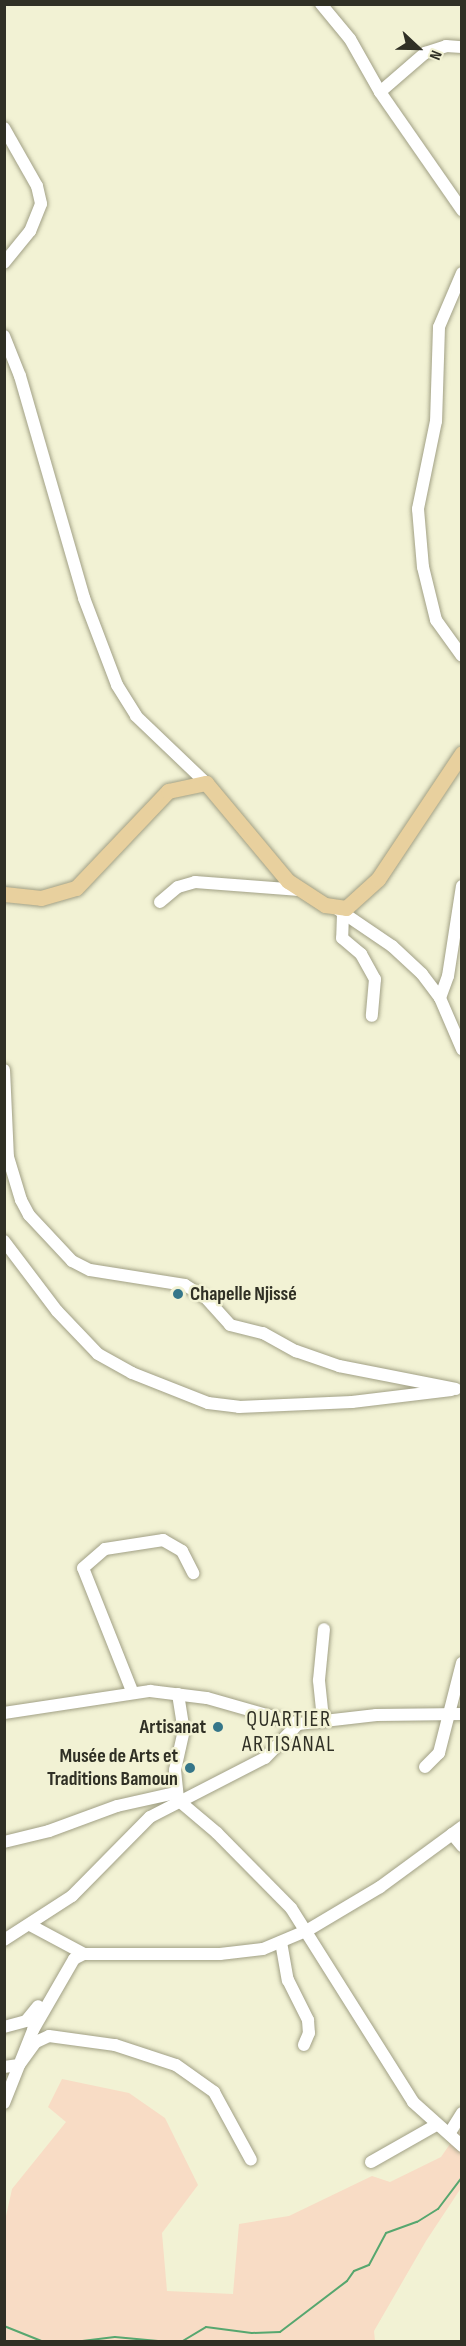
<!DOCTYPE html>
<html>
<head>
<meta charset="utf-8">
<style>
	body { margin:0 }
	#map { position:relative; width:466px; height:2346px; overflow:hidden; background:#f2f2d4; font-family:"Sofia Sans Condensed",sans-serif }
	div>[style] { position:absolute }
	.green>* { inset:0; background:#f8dcc5 }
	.stream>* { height:2px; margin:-1px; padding:0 1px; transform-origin:1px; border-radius:1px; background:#57a76f }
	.roads { filter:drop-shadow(0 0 2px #a1a085) drop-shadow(0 0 2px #a1a085) }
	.minor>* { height:12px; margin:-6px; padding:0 6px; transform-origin:6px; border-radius:6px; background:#fff }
	.major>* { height:15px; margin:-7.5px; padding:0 7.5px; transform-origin:7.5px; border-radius:7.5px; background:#e8d09e }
	.dots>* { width:16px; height:16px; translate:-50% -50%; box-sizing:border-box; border:3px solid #f2f2d4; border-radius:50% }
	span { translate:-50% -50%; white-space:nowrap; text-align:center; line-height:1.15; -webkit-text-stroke:5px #f2f2d4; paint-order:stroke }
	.poi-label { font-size:20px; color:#303025; font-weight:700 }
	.left { translate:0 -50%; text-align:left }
	.right { translate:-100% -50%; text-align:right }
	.quarter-label { font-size:22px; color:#303025; letter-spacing:1.5px }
	.frame { position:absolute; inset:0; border:6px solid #303025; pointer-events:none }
	.north { position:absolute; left:388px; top:18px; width:60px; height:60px; -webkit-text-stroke:4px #f2f2d4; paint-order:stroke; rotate:112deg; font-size:16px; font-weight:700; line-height:24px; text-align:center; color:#303025 }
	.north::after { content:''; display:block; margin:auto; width:21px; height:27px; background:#303025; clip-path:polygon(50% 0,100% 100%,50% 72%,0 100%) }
</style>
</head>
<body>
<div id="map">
	<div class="green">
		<i style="clip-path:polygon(62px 2079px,129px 2093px,165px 2118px,198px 2185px,162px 2233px,167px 2291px,233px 2294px,239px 2224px,289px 2216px,372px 2176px,390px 2182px,441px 2157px,461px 2128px,461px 2188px,426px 2241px,374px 2331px,375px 2341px,5px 2342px,4px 2225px,12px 2189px,66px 2122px,48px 2107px)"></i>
	</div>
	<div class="stream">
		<i style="left:4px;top:2326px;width:43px;rotate:21.8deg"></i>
		<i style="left:74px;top:2342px;width:41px;rotate:-7deg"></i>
		<i style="left:115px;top:2337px;width:54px;rotate:5.3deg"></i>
		<i style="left:181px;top:2342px;width:29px;rotate:-31deg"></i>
		<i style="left:206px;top:2327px;width:46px;rotate:7.4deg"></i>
		<i style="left:252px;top:2333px;width:28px;rotate:-2deg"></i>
		<i style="left:280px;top:2332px;width:84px;rotate:-37.3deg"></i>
		<i style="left:347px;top:2281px;width:12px;rotate:-55deg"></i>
		<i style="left:354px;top:2271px;width:16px;rotate:-22deg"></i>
		<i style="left:369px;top:2265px;width:36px;rotate:-62deg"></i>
		<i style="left:386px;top:2233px;width:33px;rotate:-20deg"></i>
		<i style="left:417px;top:2222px;width:25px;rotate:-32deg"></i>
		<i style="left:438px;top:2209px;width:40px;rotate:-53deg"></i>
	</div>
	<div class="roads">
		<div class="minor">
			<i style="left:321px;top:4px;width:45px;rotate:50.4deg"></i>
			<i style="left:350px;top:39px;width:61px;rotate:60.5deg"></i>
			<i style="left:380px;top:92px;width:144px;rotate:55.2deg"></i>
			<i style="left:380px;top:92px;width:60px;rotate:-40.9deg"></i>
			<i style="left:425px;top:53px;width:22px;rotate:-18deg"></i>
			<i style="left:446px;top:46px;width:16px;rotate:4deg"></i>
			<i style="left:4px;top:128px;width:67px;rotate:60.4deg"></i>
			<i style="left:37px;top:186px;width:18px;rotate:77deg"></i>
			<i style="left:41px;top:204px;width:29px;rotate:112deg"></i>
			<i style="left:30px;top:231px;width:41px;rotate:129.1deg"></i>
			<i style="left:462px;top:273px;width:59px;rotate:113.1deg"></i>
			<i style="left:439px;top:327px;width:94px;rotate:91.8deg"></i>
			<i style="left:436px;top:421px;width:90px;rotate:101.6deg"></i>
			<i style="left:418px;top:509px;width:58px;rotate:85.1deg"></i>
			<i style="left:423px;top:567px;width:55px;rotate:76.2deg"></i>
			<i style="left:436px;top:620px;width:44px;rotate:54.2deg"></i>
			<i style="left:4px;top:336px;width:43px;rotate:68.2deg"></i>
			<i style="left:20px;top:376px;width:231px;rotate:73.9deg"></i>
			<i style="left:84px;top:598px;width:93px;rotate:69.2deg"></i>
			<i style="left:117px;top:685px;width:36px;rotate:58deg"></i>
			<i style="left:136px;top:716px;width:97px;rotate:43.7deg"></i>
			<i style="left:160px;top:902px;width:23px;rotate:-40deg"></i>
			<i style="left:178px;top:887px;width:18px;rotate:-16deg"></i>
			<i style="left:195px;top:882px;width:105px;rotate:4.4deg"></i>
			<i style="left:336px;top:908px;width:68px;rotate:34.2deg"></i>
			<i style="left:392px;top:946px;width:41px;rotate:43deg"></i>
			<i style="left:422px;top:974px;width:30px;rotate:53deg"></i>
			<i style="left:440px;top:998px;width:56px;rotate:66.7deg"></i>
			<i style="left:343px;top:914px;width:24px;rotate:92deg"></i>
			<i style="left:342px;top:938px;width:25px;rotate:40deg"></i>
			<i style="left:361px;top:954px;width:29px;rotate:61deg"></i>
			<i style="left:375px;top:979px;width:37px;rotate:95deg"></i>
			<i style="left:440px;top:998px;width:23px;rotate:-70deg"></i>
			<i style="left:448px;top:976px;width:91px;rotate:-81.2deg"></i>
			<i style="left:4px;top:1070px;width:87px;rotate:87.4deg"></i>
			<i style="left:8px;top:1157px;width:45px;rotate:73.2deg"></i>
			<i style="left:21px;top:1200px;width:17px;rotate:62deg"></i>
			<i style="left:29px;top:1215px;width:63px;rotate:46.9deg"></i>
			<i style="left:72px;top:1261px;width:20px;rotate:27deg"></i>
			<i style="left:90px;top:1270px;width:96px;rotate:9deg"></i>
			<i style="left:185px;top:1285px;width:25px;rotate:32deg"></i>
			<i style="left:206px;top:1298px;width:36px;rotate:48deg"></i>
			<i style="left:230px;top:1325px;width:34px;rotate:14deg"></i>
			<i style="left:263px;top:1333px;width:38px;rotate:29deg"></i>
			<i style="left:296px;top:1351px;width:46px;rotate:19.2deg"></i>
			<i style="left:339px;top:1366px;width:119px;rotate:11.1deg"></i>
			<i style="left:4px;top:1241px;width:88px;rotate:52.9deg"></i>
			<i style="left:57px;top:1311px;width:59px;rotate:46.4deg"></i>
			<i style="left:98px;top:1354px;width:39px;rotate:29deg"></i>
			<i style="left:132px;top:1373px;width:82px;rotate:21.5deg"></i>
			<i style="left:208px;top:1403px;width:31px;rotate:7deg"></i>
			<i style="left:239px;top:1407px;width:113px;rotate:-2.5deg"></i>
			<i style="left:352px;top:1402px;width:100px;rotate:-6.9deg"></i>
			<i style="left:132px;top:1691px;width:132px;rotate:-111.7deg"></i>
			<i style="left:83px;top:1568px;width:29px;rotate:-41deg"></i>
			<i style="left:105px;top:1549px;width:59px;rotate:-8.8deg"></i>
			<i style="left:163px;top:1540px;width:22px;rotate:30deg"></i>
			<i style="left:182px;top:1551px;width:25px;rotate:63deg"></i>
			<i style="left:178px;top:1694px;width:36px;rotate:81deg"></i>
			<i style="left:184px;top:1730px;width:41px;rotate:102.7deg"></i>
			<i style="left:175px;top:1770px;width:30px;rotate:84deg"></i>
			<i style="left:178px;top:1800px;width:51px;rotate:40.2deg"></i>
			<i style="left:217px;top:1833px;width:105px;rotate:45.4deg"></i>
			<i style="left:291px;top:1908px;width:229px;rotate:57.8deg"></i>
			<i style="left:413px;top:2102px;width:66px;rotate:41.9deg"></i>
			<i style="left:4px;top:1713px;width:148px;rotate:-8.6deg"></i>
			<i style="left:150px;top:1691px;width:57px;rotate:7deg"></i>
			<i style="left:207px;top:1698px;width:95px;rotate:15.9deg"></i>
			<i style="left:323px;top:1719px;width:39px;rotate:-96deg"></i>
			<i style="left:319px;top:1680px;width:51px;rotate:-84.4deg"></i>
			<i style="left:425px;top:1767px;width:20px;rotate:-45deg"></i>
			<i style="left:439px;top:1753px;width:93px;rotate:-75.7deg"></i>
			<i style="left:452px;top:1834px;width:16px;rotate:50deg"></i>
			<i style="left:4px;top:1842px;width:46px;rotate:-13.7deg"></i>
			<i style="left:49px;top:1831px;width:72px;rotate:-20.2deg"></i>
			<i style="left:117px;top:1806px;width:59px;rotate:-12.6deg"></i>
			<i style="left:30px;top:1925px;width:61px;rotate:28.2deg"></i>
			<i style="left:4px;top:1940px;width:81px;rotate:-32.9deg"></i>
			<i style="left:72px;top:1896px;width:111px;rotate:-45.4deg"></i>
			<i style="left:150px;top:1817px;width:129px;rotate:-27.2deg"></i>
			<i style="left:265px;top:1758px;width:47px;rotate:-45.9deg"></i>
			<i style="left:298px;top:1724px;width:79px;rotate:-6.6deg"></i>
			<i style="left:376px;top:1715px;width:86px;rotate:-0.7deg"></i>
			<i style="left:281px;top:1942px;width:39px;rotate:80deg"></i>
			<i style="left:288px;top:1980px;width:45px;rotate:63.4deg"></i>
			<i style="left:308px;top:2020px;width:13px;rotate:86deg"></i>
			<i style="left:309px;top:2033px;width:13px;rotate:113deg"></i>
			<i style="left:4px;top:2027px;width:23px;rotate:-15deg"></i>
			<i style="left:26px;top:2021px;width:19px;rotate:-51deg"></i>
			<i style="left:4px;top:2067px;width:15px;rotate:-8deg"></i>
			<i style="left:19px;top:2065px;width:29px;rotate:-54deg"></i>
			<i style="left:36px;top:2042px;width:14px;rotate:-25deg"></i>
			<i style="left:49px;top:2036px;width:67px;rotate:7.8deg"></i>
			<i style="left:115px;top:2045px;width:64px;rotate:18.2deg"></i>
			<i style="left:176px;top:2065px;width:47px;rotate:35.4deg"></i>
			<i style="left:214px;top:2092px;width:77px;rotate:61.4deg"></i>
			<i style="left:4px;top:2103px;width:79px;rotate:-68.3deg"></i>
			<i style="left:33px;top:2030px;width:82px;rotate:-60deg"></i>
			<i style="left:74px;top:1959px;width:11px;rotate:-27deg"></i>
			<i style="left:84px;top:1954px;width:136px"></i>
			<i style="left:220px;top:1954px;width:43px;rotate:-6.6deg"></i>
			<i style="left:263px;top:1949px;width:49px;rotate:-22.9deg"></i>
			<i style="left:308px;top:1930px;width:84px;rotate:-30.8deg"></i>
			<i style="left:380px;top:1887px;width:102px;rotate:-36.2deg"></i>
			<i style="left:449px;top:2134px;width:25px;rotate:-58deg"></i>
			<i style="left:371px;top:2162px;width:75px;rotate:-29.6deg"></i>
		</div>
		<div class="major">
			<i style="left:4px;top:894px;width:37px;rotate:6deg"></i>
			<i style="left:41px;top:898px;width:36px;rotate:-16deg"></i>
			<i style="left:76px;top:888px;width:134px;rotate:-46.5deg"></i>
			<i style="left:168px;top:791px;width:39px;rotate:-12deg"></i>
			<i style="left:206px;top:783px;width:128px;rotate:50.1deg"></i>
			<i style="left:288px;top:881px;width:44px;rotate:33deg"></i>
			<i style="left:325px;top:905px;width:21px;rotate:8deg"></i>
			<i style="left:346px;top:908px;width:43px;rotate:-42.2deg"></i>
			<i style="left:378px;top:879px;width:151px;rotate:-56.3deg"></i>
		</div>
	</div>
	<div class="dots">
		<i style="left:178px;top:1294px;background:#357689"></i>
		<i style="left:218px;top:1727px;background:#357689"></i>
		<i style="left:190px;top:1768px;background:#357689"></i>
	</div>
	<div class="poi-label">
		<span class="left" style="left:190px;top:1294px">Chapelle Njissé</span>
		<span class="right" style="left:206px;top:1727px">Artisanat</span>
		<span class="right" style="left:178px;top:1768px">Musée de Arts et<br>Traditions Bamoun</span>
	</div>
	<div class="quarter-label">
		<span style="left:289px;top:1732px">QUARTIER<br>ARTISANAL</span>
	</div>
	<div class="frame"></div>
	<div class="north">N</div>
</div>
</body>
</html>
